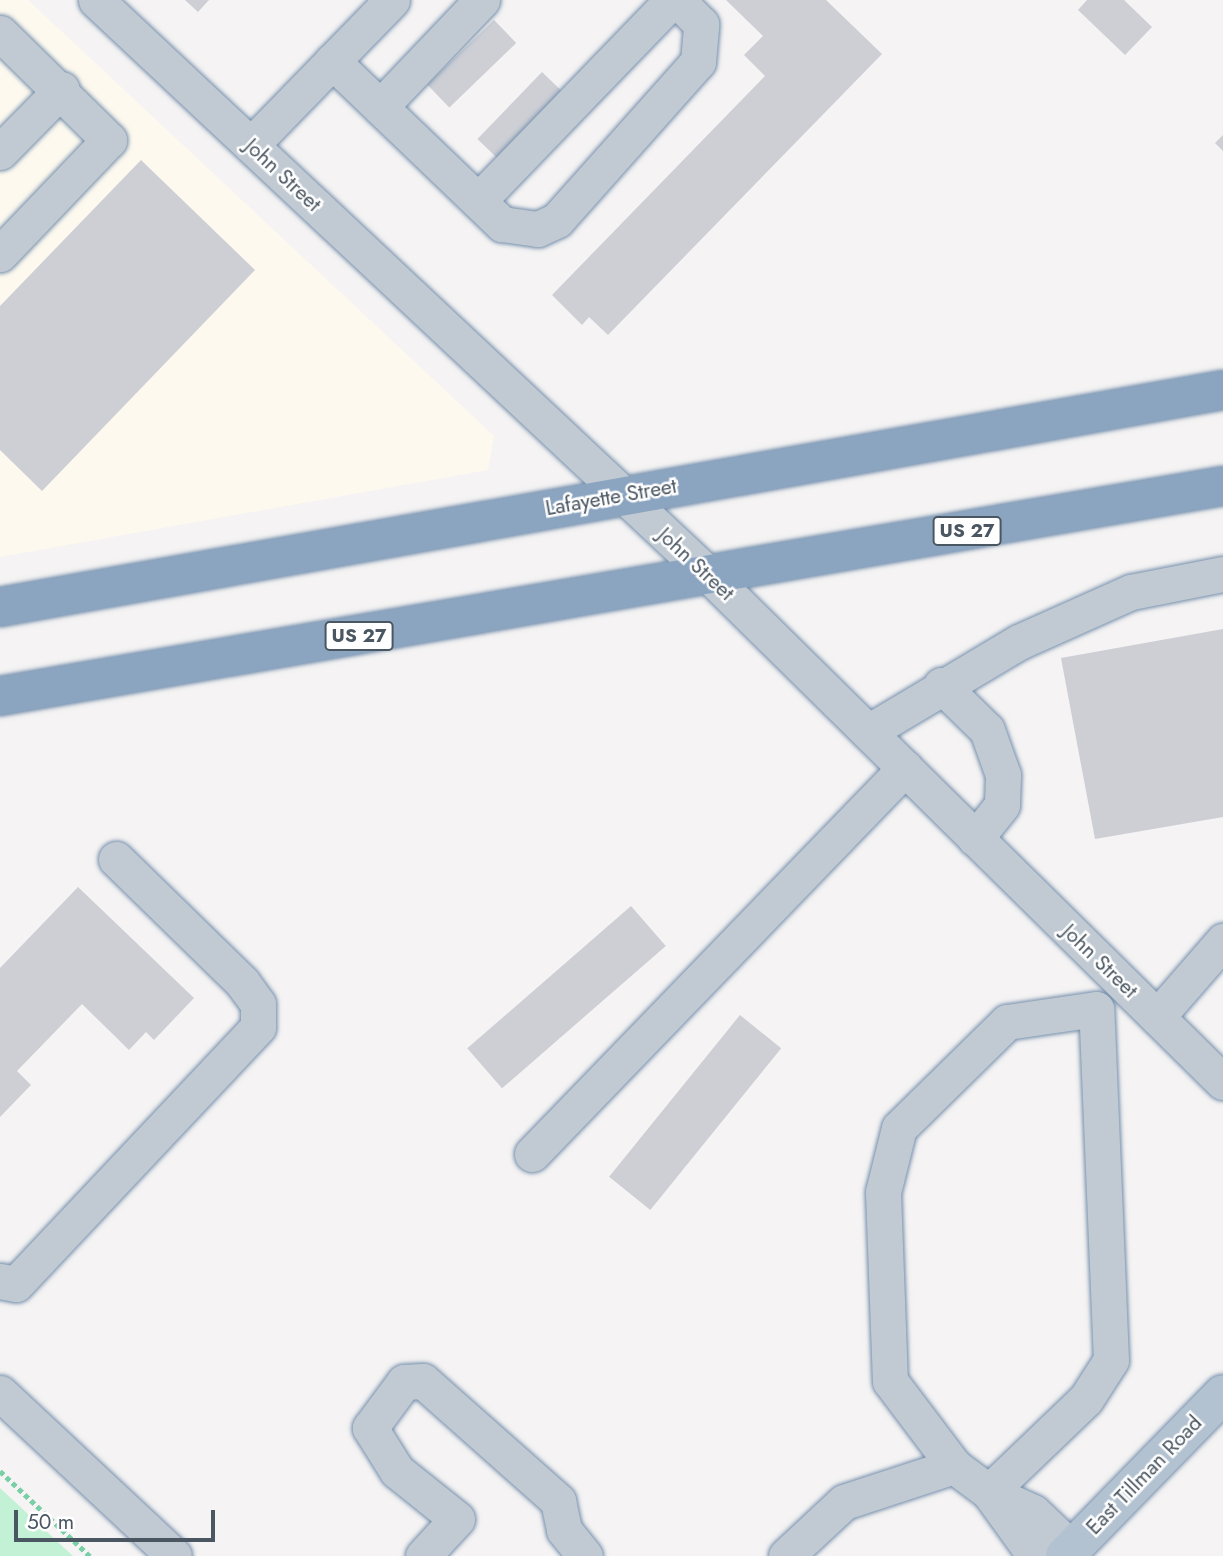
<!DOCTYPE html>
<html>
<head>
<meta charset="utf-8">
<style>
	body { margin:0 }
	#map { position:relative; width:1223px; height:1556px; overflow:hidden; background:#f5f3f3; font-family:Jost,sans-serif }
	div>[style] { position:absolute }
	.commercial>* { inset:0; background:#fdf9ef }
	.green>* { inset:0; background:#c3f1d5 }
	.building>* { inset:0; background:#cdcfd5; transform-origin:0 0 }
	.path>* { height:4.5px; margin-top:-2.25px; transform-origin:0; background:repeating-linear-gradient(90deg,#7ad0a6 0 5px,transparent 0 8.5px) }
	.roads { filter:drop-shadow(0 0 2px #7690ad) drop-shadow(0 0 2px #7690ad) }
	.minor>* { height:35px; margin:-17.5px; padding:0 17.5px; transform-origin:17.5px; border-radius:17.5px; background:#c1cad2 }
	.major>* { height:38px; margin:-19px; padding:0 19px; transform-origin:19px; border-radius:19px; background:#b3c2d1 }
	.highway>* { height:38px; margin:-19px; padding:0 19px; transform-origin:19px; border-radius:19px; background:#8ba5c1 }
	span { translate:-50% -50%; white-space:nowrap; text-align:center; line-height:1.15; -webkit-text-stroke:5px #fff; paint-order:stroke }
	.shield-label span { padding:2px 5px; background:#fff; border:2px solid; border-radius:5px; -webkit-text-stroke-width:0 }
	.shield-label { font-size:19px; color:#4a5661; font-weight:700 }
	.street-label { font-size:21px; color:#4a5661 }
	.scale { position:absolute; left:14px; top:1510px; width:201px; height:32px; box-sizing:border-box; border:4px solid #4a5661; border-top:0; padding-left:9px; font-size:21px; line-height:24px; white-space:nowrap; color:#4a5661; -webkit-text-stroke:5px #fff; paint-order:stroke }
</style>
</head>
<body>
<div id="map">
	<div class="commercial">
		<i style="clip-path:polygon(0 0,28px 0,494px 436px,488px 470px,0 557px)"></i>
	</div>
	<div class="green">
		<i style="clip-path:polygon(0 1488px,73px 1556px,0 1556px)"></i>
	</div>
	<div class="building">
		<i style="clip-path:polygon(185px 0,209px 0,198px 12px)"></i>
		<i style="clip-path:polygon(726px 0,826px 0,882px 54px,608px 335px,589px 317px,582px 325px,552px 295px,765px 76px,744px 55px,763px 36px)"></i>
		<i style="clip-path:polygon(1087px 0,1124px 0,1152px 27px,1125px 55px,1078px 10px)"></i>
		<i style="left:494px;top:20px;width:32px;height:93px;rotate:46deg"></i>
		<i style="left:542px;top:72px;width:30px;height:93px;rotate:44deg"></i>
		<i style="clip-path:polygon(1223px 135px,1223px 151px,1215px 143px)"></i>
		<i style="clip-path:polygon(141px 160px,255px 270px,42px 491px,0 450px,0 306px)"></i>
		<i style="clip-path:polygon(1223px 629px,1223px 817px,1095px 839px,1061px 658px)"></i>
		<i style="clip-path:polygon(78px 887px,194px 998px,154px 1040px,146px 1032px,129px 1050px,82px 1004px,17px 1071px,31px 1085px,0 1117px,0 968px)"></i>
		<i style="left:631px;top:906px;width:53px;height:217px;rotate:49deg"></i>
		<i style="left:740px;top:1015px;width:53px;height:208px;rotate:39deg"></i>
	</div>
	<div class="path">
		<i style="left:0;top:1471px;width:124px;rotate:43.4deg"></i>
	</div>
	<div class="roads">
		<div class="minor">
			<i style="left:96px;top:0;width:843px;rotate:43.17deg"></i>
			<i style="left:711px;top:577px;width:719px;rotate:44.61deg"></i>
			<i style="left:0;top:33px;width:153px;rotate:44.5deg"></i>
			<i style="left:109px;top:140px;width:158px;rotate:133.7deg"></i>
			<i style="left:332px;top:61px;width:236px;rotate:43.8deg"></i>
			<i style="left:502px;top:224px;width:36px;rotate:8deg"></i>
			<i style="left:538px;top:229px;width:21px;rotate:-25deg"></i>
			<i style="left:557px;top:220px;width:212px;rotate:-48.3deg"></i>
			<i style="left:698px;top:62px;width:38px;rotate:-85deg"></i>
			<i style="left:701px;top:24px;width:34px;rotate:-135deg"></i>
			<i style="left:380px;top:107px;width:148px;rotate:-46.4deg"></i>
			<i style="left:251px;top:145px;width:202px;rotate:-45.8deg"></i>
			<i style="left:0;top:152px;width:88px;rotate:-45.5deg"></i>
			<i style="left:478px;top:201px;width:279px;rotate:-46deg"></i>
			<i style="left:941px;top:685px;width:64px;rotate:44.4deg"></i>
			<i style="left:987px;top:730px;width:48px;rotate:70.4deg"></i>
			<i style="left:1003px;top:775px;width:30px;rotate:92deg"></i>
			<i style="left:1002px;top:805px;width:43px;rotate:128.5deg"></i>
			<i style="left:868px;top:732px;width:176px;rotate:-30.8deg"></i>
			<i style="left:1019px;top:642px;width:123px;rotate:-24.1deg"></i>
			<i style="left:1131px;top:592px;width:94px;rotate:-11.1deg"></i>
			<i style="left:1157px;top:1017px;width:101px;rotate:-49deg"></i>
			<i style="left:532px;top:1154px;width:537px;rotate:-45.98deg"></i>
			<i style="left:0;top:1281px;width:16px;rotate:11deg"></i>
			<i style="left:16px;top:1284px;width:353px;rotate:-46.7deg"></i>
			<i style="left:258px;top:1027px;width:23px;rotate:-90deg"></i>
			<i style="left:258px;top:1004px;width:27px;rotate:-126deg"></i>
			<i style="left:242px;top:982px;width:176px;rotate:-135.7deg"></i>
			<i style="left:0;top:1393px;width:238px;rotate:43.1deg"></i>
			<i style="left:989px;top:1492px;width:134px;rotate:-43.8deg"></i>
			<i style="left:1086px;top:1399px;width:46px;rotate:-57.3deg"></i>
			<i style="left:1111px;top:1360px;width:351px;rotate:-92.4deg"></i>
			<i style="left:1096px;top:1009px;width:90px;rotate:171.7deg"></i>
			<i style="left:1007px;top:1022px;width:151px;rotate:135.5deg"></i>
			<i style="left:899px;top:1128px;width:66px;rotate:104deg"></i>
			<i style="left:883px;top:1192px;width:189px;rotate:87.9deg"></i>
			<i style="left:890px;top:1381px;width:106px;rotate:53deg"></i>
			<i style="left:954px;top:1466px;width:44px;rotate:36.6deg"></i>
			<i style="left:989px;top:1492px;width:48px;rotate:24.4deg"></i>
			<i style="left:1033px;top:1512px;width:54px;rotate:43.5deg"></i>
			<i style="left:989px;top:1492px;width:79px;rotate:54.3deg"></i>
			<i style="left:423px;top:1556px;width:50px;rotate:-47.4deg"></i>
			<i style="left:457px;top:1519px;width:77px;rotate:-141.3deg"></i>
			<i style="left:397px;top:1471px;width:51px;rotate:-122.1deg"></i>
			<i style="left:370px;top:1428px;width:57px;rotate:-53.5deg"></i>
			<i style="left:404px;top:1382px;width:19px;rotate:-3deg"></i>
			<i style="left:423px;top:1381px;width:181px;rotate:41.6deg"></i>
			<i style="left:558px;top:1501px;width:30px;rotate:78deg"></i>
			<i style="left:564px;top:1530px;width:33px;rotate:51deg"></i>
			<i style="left:786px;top:1556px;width:79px;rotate:-43deg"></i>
			<i style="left:844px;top:1502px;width:116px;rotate:-18.1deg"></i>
		</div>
		<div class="major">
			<i style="left:1065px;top:1556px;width:226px;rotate:-45.7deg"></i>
		</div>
		<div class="highway">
			<i style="left:0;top:607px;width:1242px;rotate:-10.06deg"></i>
			<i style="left:0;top:696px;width:1241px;rotate:-9.74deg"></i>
		</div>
	</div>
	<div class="shield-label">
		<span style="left:967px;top:531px">US 27</span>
		<span style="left:359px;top:636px">US 27</span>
	</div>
	<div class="street-label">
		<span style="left:283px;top:175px;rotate:43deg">John Street</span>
		<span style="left:611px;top:497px;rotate:-10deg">Lafayette Street</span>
		<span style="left:696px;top:564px;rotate:43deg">John Street</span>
		<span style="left:1100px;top:961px;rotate:44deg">John Street</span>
		<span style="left:1144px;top:1475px;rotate:-46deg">East Tillman Road</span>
	</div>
	<div class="scale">50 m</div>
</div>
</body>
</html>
